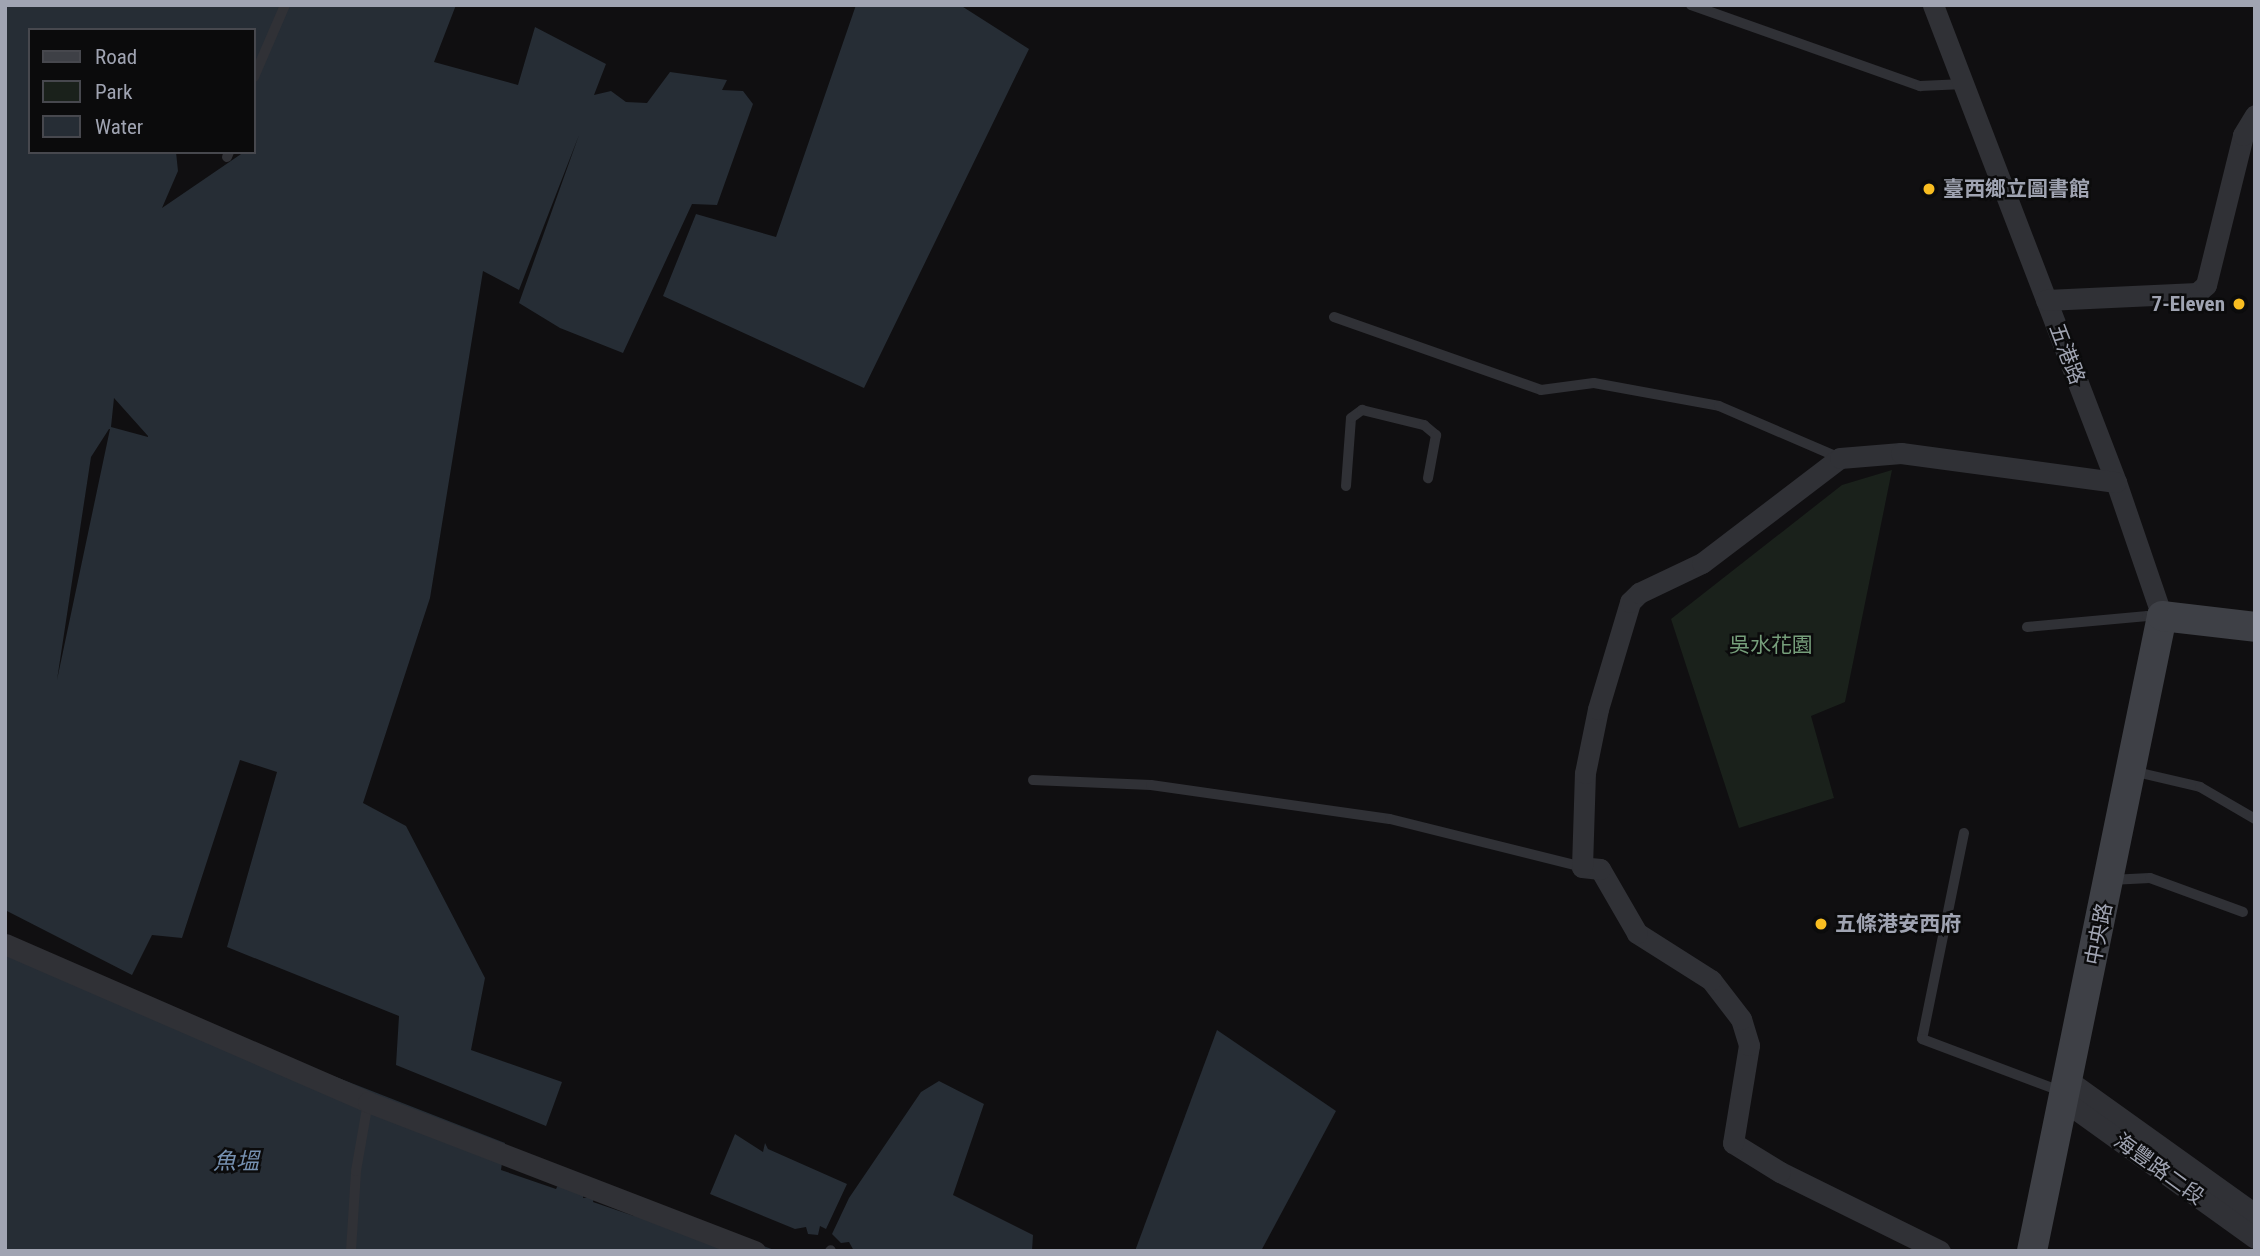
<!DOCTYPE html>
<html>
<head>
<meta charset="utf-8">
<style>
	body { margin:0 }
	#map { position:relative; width:2260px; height:1256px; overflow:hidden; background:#100f11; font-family:"Roboto Condensed","Noto Sans TC",sans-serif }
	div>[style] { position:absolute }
	.green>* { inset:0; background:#1a211b }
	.water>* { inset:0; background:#262d35 }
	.lane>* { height:10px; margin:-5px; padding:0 5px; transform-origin:5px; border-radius:5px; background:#303136 }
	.street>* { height:21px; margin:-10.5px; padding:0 10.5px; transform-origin:10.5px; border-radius:10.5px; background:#303136 }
	.secondary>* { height:30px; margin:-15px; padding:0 15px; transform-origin:15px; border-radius:15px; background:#3e4046 }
	.dots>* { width:19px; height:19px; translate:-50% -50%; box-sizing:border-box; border:4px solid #0b0b0c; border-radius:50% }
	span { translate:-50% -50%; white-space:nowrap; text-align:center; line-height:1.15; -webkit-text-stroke:5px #0b0b0c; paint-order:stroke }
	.poi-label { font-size:21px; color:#a0a4b2; font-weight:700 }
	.left { translate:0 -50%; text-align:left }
	.right { translate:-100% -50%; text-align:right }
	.street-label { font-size:21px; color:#a0a4b2 }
	.park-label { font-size:21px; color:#769f7b }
	.water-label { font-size:23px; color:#7590b0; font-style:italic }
	.frame { position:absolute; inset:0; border:7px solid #a0a4b2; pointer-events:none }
	.legend { position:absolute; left:28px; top:28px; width:228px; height:126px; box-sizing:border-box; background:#0b0b0c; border:2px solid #47484e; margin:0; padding:9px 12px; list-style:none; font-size:21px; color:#a0a4b2 }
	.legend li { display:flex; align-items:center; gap:14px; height:35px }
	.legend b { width:35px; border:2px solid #47484e }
</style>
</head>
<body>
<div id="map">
	<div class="green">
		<i style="clip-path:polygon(1892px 470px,1845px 702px,1811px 716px,1834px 798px,1739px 828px,1671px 619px,1842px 485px)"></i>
	</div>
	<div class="water">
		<i style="clip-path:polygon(evenodd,5px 5px,456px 5px,434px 62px,518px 85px,535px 27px,606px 64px,594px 95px,611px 91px,626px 102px,647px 103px,670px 72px,727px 80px,722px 90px,743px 91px,753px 104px,717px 205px,692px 204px,623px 353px,560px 328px,519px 303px,579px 135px,519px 290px,483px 271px,430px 598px,363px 803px,406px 826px,485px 978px,471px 1050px,562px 1082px,546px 1126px,396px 1065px,399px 1016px,227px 947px,277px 772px,240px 760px,182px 938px,152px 935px,132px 975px,5px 910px,5px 5px,30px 30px,254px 30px,254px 152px,244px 152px,162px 208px,178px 171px,176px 152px,30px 152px,30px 30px,5px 5px,114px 398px,148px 436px,148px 437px,111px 427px,114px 398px,5px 5px,109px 429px,110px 429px,57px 680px,91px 457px,109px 429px)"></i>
		<i style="clip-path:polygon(856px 5px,960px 5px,1029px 49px,864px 388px,663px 296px,696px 214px,776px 237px)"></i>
		<i style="clip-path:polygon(5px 948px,505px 1143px,501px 1170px,556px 1189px,558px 1185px,584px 1193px,583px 1198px,594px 1197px,593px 1202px,634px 1216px,641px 1200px,777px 1251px,5px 1251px)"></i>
		<i style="clip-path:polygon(1217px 1030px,1336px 1111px,1261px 1251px,1135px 1251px)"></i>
		<i style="clip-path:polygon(939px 1081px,984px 1104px,953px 1195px,1033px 1235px,1032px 1251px,854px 1251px,849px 1242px,841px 1243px,832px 1234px,849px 1198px,921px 1092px)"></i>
		<i style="clip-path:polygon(735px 1134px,763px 1152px,765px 1143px,768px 1149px,847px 1184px,826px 1229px,820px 1226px,818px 1235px,808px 1234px,806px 1227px,795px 1229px,710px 1194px)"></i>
	</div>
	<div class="lane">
		<i style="left:1691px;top:5px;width:243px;rotate:19.5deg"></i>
		<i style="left:1920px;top:86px;width:44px;rotate:-2.6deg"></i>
		<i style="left:254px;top:77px;width:78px;rotate:-66.7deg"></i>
		<i style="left:227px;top:157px;width:5px;rotate:-68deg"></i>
		<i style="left:1334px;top:317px;width:219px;rotate:19.4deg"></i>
		<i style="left:1541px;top:390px;width:53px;rotate:-7.5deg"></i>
		<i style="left:1594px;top:383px;width:127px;rotate:10.4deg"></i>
		<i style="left:1719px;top:406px;width:132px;rotate:23.3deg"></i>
		<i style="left:1346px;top:486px;width:68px;rotate:-85.8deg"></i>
		<i style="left:1351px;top:418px;width:14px;rotate:-36deg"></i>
		<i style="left:1362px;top:410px;width:64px;rotate:13.6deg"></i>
		<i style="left:1424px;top:425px;width:16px;rotate:40deg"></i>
		<i style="left:1436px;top:435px;width:44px;rotate:100.5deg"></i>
		<i style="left:2027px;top:627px;width:121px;rotate:-5.2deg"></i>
		<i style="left:2147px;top:616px;width:13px;rotate:29deg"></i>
		<i style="left:2132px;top:771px;width:70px;rotate:13.2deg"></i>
		<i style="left:2200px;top:787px;width:64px;rotate:30.2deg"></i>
		<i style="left:1033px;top:780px;width:118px;rotate:2.4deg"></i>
		<i style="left:1151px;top:785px;width:241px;rotate:8.1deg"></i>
		<i style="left:1390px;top:819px;width:198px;rotate:14deg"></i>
		<i style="left:1964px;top:833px;width:210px;rotate:101.5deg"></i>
		<i style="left:1922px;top:1039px;width:151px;rotate:20.6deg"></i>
		<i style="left:2110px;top:880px;width:40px;rotate:-2.9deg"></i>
		<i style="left:2150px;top:878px;width:99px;rotate:20.1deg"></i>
		<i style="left:351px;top:1251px;width:80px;rotate:-86.4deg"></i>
		<i style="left:356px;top:1171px;width:70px;rotate:-80.1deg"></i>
		<i style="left:830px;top:1251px;width:1px;rotate:-45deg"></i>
	</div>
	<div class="street">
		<i style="left:1933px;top:5px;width:511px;rotate:69.01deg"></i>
		<i style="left:2116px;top:482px;width:142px;rotate:71.1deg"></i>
		<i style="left:2046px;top:300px;width:151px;rotate:-2.7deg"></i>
		<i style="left:2197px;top:293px;width:12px;rotate:-42deg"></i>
		<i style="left:2206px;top:285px;width:154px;rotate:-76.1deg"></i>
		<i style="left:2243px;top:135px;width:23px;rotate:-59deg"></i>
		<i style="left:5px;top:944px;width:396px;rotate:23.5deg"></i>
		<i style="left:368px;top:1102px;width:415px;rotate:21.1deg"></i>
		<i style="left:2069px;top:1081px;width:229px;rotate:35.6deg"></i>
		<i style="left:2063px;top:1100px;width:236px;rotate:35.7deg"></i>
		<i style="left:1940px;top:1251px;width:178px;rotate:-153.7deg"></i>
		<i style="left:1780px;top:1172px;width:55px;rotate:-148.3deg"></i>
		<i style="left:1733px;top:1143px;width:99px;rotate:-80.7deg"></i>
		<i style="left:1749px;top:1045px;width:27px;rotate:-107deg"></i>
		<i style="left:1741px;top:1019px;width:49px;rotate:-127.6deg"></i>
		<i style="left:1711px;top:980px;width:88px;rotate:-147.6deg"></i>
		<i style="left:1637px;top:933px;width:74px;rotate:-120deg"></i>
		<i style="left:1600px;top:869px;width:18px;rotate:-174deg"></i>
		<i style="left:1582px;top:867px;width:94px;rotate:-88.2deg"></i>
		<i style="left:1585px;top:773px;width:65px;rotate:-78.5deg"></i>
		<i style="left:1598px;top:709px;width:112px;rotate:-73.3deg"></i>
		<i style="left:1630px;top:602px;width:13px;rotate:-45deg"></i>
		<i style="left:1639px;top:593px;width:70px;rotate:-25.5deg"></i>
		<i style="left:1702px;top:563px;width:173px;rotate:-37.3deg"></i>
		<i style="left:1840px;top:458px;width:61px;rotate:-4.7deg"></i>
		<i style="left:1901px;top:453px;width:217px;rotate:7.7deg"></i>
	</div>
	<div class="secondary">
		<i style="left:2032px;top:1251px;width:648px;rotate:-78.43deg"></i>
		<i style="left:2162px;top:616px;width:94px;rotate:6.7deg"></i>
	</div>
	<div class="dots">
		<i style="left:1929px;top:189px;background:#f8bd21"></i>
		<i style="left:2239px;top:304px;background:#f8bd21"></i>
		<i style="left:1821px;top:924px;background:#f8bd21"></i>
	</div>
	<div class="poi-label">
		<span class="left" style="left:1943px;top:189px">臺西鄉立圖書館</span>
		<span class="right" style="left:2225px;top:304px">7-Eleven</span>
		<span class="left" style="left:1835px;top:924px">五條港安西府</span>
	</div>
	<div class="street-label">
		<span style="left:2067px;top:354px;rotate:69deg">五港路</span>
		<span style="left:2099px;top:934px;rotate:-79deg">中央路</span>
		<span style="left:2159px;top:1169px;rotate:36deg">海豐路二段</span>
	</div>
	<div class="park-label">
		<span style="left:1771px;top:645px">吳水花園</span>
	</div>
	<div class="water-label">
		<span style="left:236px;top:1162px">魚塭</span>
	</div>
	<div class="frame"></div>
	<ul class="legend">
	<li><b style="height:9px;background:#3e4046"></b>Road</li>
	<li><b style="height:19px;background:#1a211b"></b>Park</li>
	<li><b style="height:19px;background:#262d35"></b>Water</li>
	</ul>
</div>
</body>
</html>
